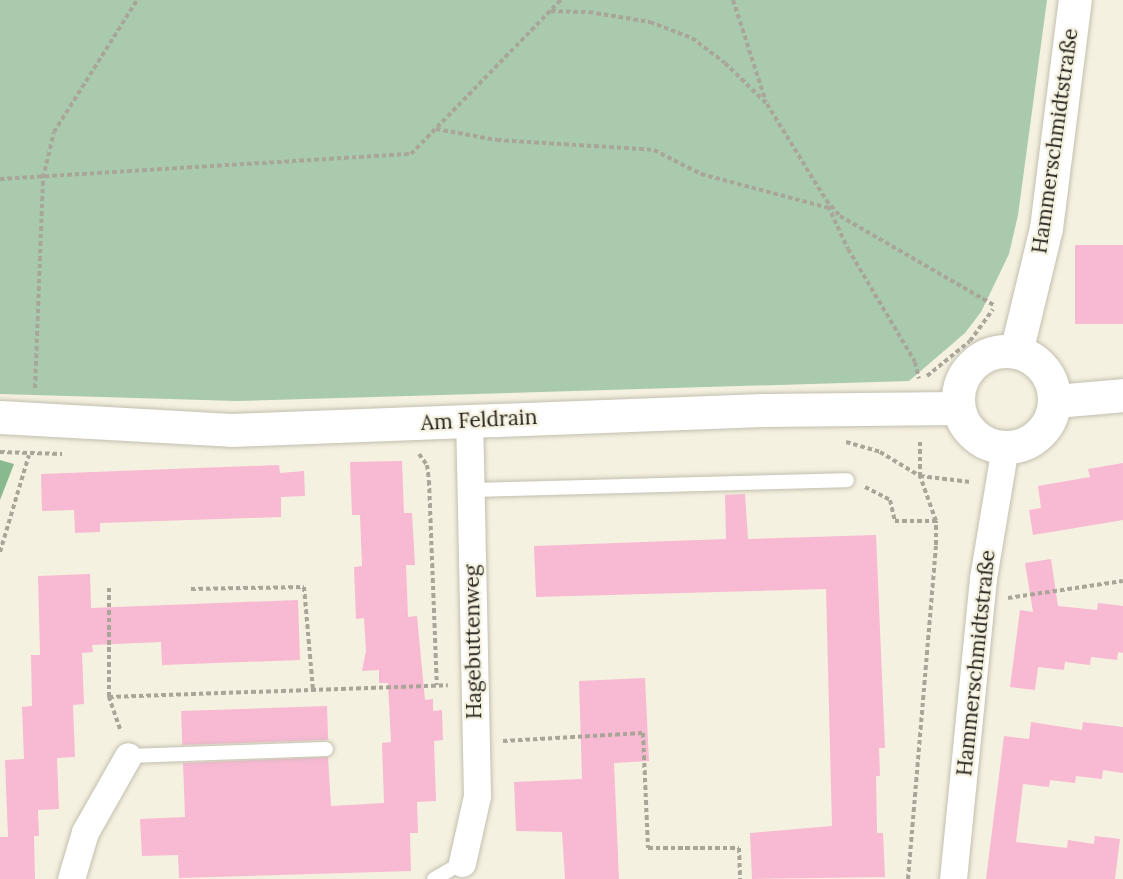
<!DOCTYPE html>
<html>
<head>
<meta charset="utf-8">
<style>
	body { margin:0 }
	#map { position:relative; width:1123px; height:879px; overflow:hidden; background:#f5f1e0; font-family:Lora,serif }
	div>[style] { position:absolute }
	.green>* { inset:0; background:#a9caad }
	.forest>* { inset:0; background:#89ba8f }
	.building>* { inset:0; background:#f8b9d3; transform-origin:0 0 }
	.path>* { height:4px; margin-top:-2px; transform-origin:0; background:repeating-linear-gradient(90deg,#a9a699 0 4.5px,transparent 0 7.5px) }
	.roads { filter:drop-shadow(0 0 2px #c3bfaf) drop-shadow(0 0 2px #c3bfaf) }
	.lane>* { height:14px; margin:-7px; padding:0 7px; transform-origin:7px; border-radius:7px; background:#fff }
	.street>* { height:27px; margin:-13.5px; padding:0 13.5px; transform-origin:13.5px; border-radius:13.5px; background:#fff }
	.secondary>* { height:33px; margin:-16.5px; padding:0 16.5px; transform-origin:16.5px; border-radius:16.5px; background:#fff }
	.secondary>.ring { margin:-16.5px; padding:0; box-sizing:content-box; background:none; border:33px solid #fff; border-radius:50% }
	span { translate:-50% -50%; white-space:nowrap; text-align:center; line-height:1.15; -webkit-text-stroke:4.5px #f5f1e0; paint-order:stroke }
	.street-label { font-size:21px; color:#24221c }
</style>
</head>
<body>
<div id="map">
	<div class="green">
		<i style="clip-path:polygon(0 0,1047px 0,1018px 215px,1009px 254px,981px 312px,965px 333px,909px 381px,237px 401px,0 394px)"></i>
	</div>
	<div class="forest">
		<i style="clip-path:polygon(0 460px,14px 464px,0 500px)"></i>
	</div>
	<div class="building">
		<i style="left:1123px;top:245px;width:79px;height:48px;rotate:90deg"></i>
		<i style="clip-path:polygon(402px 461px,404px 513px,412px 513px,415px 565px,406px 565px,408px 617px,417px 616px,425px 700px,433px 699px,433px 711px,442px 710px,443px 740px,434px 741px,436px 801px,417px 802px,418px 833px,410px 833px,411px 871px,179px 878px,178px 855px,142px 856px,140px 819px,185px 817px,183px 763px,328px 757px,331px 806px,384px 803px,382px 743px,391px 742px,388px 683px,379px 683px,379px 670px,362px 671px,366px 651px,364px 618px,356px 619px,354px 567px,362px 566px,360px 515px,352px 515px,350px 462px)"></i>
		<i style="clip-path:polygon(1123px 463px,1123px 520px,1033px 535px,1029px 510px,1041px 508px,1038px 486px,1090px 477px,1088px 469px)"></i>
		<i style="clip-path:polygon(279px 465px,280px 473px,304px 471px,305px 496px,281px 497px,281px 517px,100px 523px,100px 532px,75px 533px,74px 510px,42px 511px,41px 474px)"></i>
		<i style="clip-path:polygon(745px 494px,748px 539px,876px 535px,885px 748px,879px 748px,880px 776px,876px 776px,877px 833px,883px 833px,885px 877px,752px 879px,750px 833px,832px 826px,826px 589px,536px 597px,534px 546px,726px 539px,725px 495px)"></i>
		<i style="clip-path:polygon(1051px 559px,1058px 606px,1097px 610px,1098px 603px,1123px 606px,1123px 653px,1118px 652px,1117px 660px,1091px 657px,1090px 665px,1065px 662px,1064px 670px,1038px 667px,1035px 690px,1010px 687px,1020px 610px,1033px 612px,1025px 563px)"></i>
		<i style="clip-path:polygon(90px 574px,91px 608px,298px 600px,300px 660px,162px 665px,161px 642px,92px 645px,93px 652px,82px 653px,84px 704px,73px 705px,75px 757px,57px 758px,59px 809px,38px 810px,39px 836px,34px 836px,35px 879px,0 879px,0 837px,8px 837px,5px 760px,24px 759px,22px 707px,32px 706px,31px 655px,40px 655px,38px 576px)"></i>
		<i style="clip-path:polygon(645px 678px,649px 761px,614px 763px,619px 879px,565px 879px,562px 832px,516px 831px,514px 782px,582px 779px,579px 681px)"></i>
		<i style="left:327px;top:706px;width:34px;height:146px;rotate:88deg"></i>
		<i style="clip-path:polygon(1031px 722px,1082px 730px,1083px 722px,1123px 727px,1123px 773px,1103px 770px,1102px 779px,1076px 776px,1075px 783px,1050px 780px,1049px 787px,1023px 784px,1016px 842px,1067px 848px,1068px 840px,1094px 844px,1095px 836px,1120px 839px,1115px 879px,986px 879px,1004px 736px,1029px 739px)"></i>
	</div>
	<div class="path">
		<i style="left:733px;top:0;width:107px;rotate:72.1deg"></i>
		<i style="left:551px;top:11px;width:38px;rotate:2deg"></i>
		<i style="left:589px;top:12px;width:62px;rotate:9.3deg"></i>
		<i style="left:650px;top:22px;width:45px;rotate:20.9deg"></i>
		<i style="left:692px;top:38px;width:41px;rotate:37.1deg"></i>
		<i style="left:725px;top:63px;width:59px;rotate:44.3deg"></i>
		<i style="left:767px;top:104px;width:113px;rotate:58.4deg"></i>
		<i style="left:826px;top:200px;width:21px;rotate:49deg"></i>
		<i style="left:840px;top:216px;width:179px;rotate:30.1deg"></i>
		<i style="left:436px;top:129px;width:62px;rotate:10.2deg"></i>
		<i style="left:497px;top:140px;width:157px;rotate:3.6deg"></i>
		<i style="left:654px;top:150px;width:53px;rotate:27.1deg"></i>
		<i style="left:701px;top:174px;width:132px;rotate:14.9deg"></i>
		<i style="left:0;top:179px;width:412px;rotate:-3.5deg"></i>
		<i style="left:411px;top:154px;width:215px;rotate:-45.8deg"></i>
		<i style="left:828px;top:206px;width:47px;rotate:65.1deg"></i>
		<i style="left:848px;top:249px;width:131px;rotate:59.3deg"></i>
		<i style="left:915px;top:362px;width:17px;rotate:77deg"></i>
		<i style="left:927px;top:376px;width:55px;rotate:-39.1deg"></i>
		<i style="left:970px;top:341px;width:39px;rotate:-54deg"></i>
		<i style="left:35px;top:388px;width:210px;rotate:-87.8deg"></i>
		<i style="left:43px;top:178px;width:47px;rotate:-76.6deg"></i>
		<i style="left:54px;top:132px;width:156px;rotate:-57.8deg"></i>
		<i style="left:846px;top:442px;width:35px;rotate:16deg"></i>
		<i style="left:880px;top:452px;width:47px;rotate:31deg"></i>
		<i style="left:920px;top:476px;width:51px;rotate:6.7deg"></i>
		<i style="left:0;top:452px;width:62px;rotate:1.8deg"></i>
		<i style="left:419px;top:454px;width:14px;rotate:54deg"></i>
		<i style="left:427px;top:465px;width:16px;rotate:83deg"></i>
		<i style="left:429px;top:481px;width:204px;rotate:87.8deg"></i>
		<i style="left:865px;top:487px;width:28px;rotate:27deg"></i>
		<i style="left:890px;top:500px;width:22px;rotate:77deg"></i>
		<i style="left:895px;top:521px;width:41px"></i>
		<i style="left:0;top:552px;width:101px;rotate:-73.4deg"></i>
		<i style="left:191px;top:589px;width:113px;rotate:-1deg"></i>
		<i style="left:304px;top:587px;width:103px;rotate:85deg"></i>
		<i style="left:1008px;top:598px;width:116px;rotate:-8.4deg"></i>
		<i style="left:109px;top:697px;width:112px;rotate:-90deg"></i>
		<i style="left:120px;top:729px;width:34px;rotate:-109deg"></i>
		<i style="left:109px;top:697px;width:339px;rotate:-2deg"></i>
		<i style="left:503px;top:741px;width:140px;rotate:-3.3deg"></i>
		<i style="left:643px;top:733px;width:115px;rotate:87.5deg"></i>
		<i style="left:648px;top:848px;width:91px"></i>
		<i style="left:739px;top:848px;width:31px;rotate:88deg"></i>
		<i style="left:908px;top:879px;width:335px;rotate:-85.2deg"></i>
		<i style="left:936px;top:545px;width:24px;rotate:-90deg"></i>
		<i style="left:936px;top:521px;width:48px;rotate:-109.6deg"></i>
		<i style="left:920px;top:476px;width:36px;rotate:-90deg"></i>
	</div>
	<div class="roads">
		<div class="lane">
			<i style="left:469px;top:490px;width:378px;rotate:-1.5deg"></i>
			<i style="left:128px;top:756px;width:198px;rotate:-2deg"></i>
			<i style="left:434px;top:879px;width:32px;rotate:-30deg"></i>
		</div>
		<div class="street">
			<i style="left:462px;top:863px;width:69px;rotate:-77.4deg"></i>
			<i style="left:477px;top:796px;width:376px;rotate:-91.2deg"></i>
			<i style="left:71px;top:879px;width:49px;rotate:-73.4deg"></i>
			<i style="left:85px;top:832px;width:87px;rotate:-60.5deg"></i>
			<i style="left:953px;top:879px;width:302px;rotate:-84.3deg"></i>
			<i style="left:983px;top:578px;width:133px;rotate:-80.5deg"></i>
		</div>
		<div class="secondary">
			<i class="ring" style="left:958px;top:351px;width:63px;height:63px"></i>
			<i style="left:1016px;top:352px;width:128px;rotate:-76.4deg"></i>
			<i style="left:1046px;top:228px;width:230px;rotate:-82.8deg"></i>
			<i style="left:1055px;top:401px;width:68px;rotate:-5deg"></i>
			<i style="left:0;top:417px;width:231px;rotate:3.2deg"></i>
			<i style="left:231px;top:430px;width:532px;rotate:-2.15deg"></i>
			<i style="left:763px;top:410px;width:195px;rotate:-0.6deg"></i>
		</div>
	</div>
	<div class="street-label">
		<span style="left:1055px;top:141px;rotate:-82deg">Hammerschmidtstraße</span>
		<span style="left:479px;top:420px;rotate:-3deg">Am Feldrain</span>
		<span style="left:473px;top:642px;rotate:-91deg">Hagebuttenweg</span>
		<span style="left:976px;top:663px;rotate:-84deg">Hammerschmidtstraße</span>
	</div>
</div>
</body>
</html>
